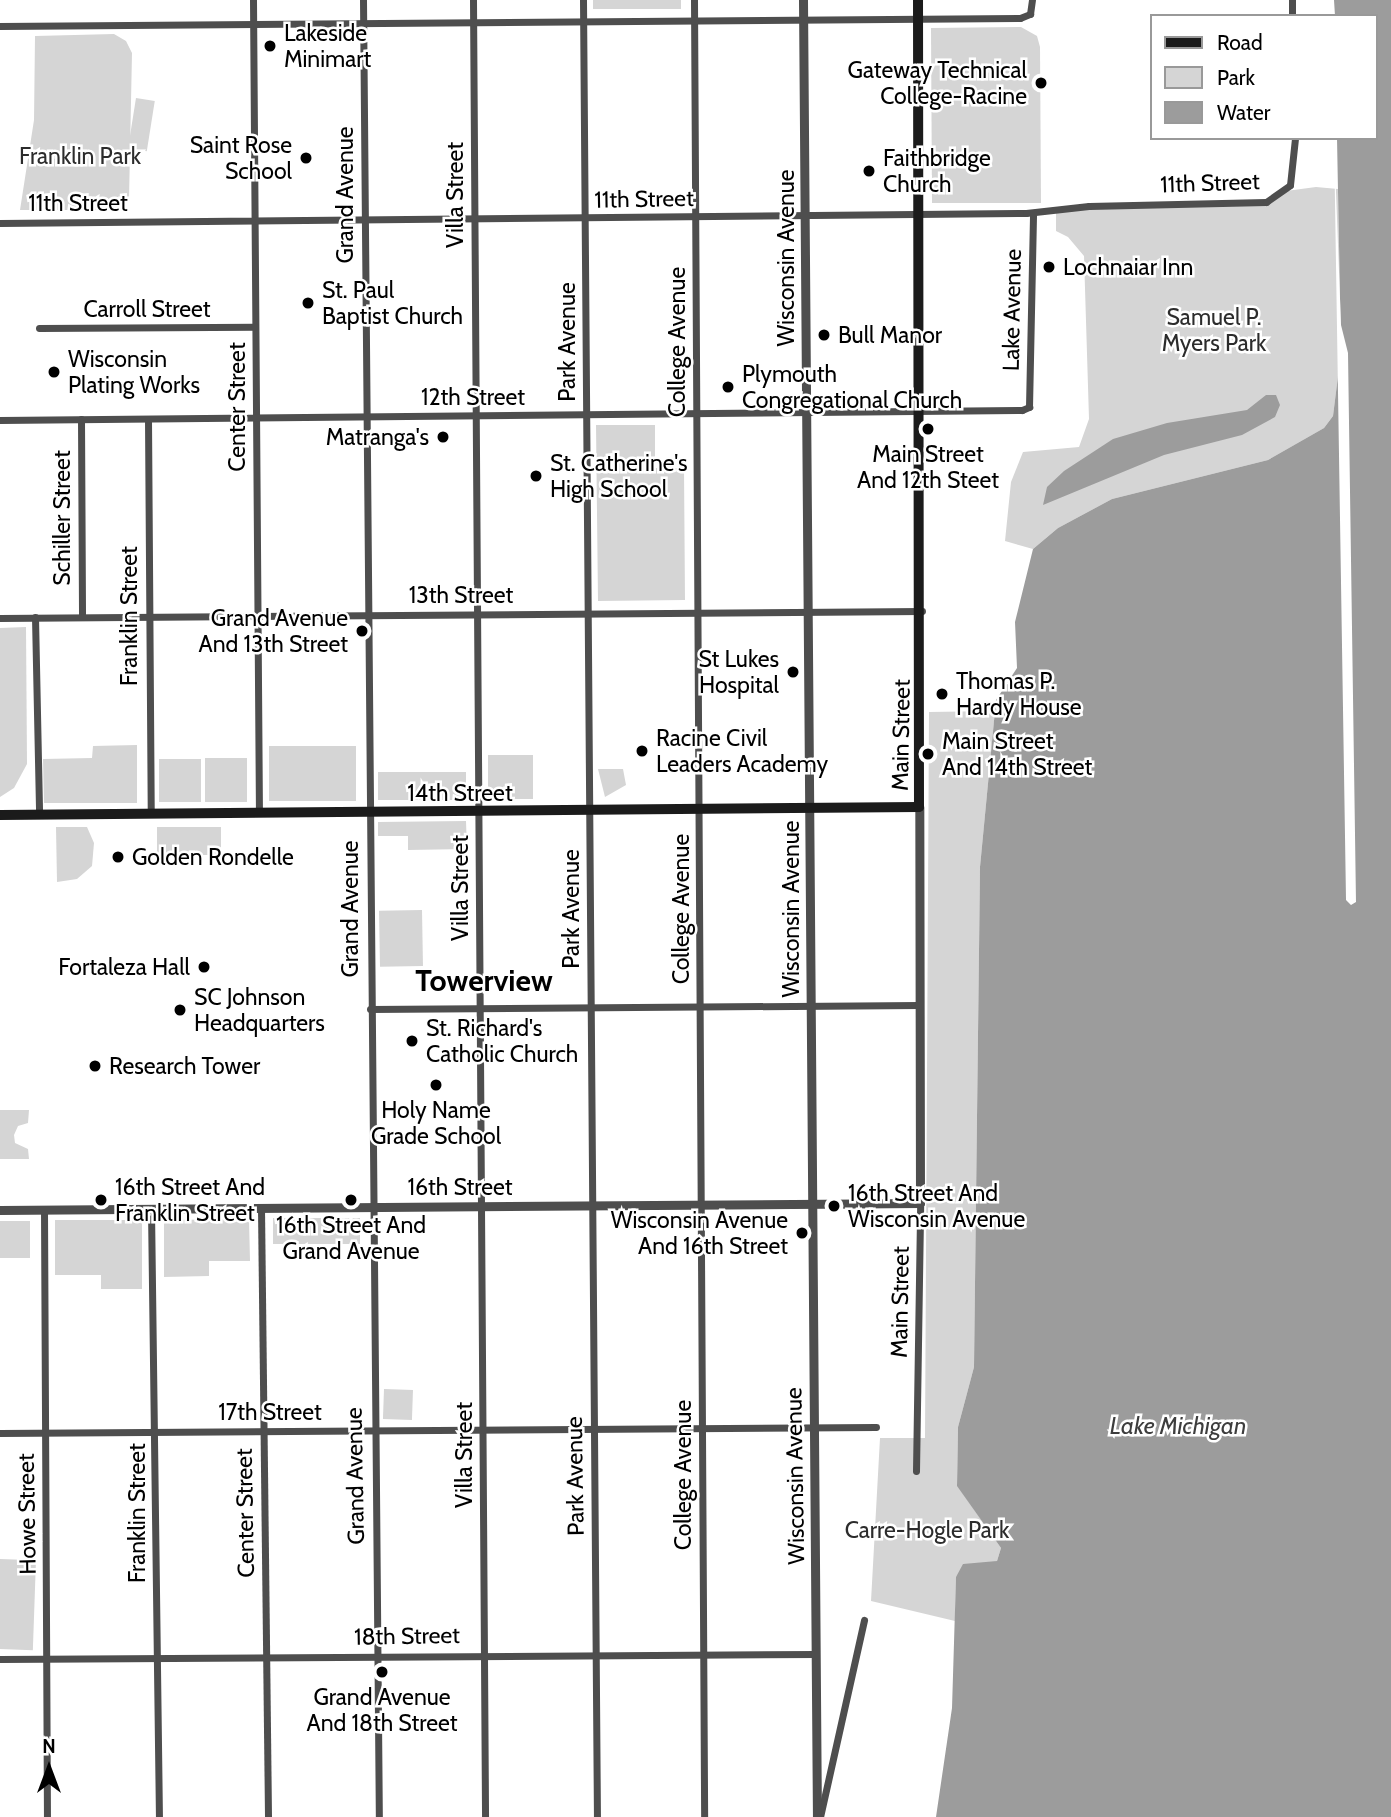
<!DOCTYPE html>
<html>
<head>
<meta charset="utf-8">
<style>
	body { margin:0 }
	#map { position:relative; width:1391px; height:1817px; overflow:hidden; background:#fff; font-family:Cabin,sans-serif }
	div>[style] { position:absolute }
	.green>* { inset:0; background:#d5d5d5; transform-origin:0 0 }
	.water>* { inset:0; background:#9c9c9c }
	.pier>* { inset:0; background:#fff }
	.minor>* { height:7px; margin:-3.5px; padding:0 3.5px; transform-origin:3.5px; border-radius:3.5px; background:#4e4e4e }
	.tertiary>* { height:9px; margin:-4.5px; padding:0 4.5px; transform-origin:4.5px; border-radius:4.5px; background:#4e4e4e }
	.secondary>* { height:10px; margin:-5px; padding:0 5px; transform-origin:5px; border-radius:5px; background:#1b1b1b }
	.dots>* { width:19px; height:19px; translate:-50% -50%; box-sizing:border-box; border:4px solid #fff; border-radius:50% }
	span { translate:-50% -50%; white-space:nowrap; text-align:center; line-height:1.15; -webkit-text-stroke:5px #fff; paint-order:stroke }
	.poi-label { font-size:23px; color:#000 }
	.left { translate:0 -50%; text-align:left }
	.right { translate:-100% -50%; text-align:right }
	.park-label { font-size:23px; color:#2c2c2c }
	.street-label { font-size:23px; color:#000 }
	.water-label { font-size:24px; color:#3d3d3d; font-style:italic }
	.district-label { font-size:30px; color:#000; font-weight:700 }
	.legend { position:absolute; left:1150px; top:14px; width:228px; height:126px; box-sizing:border-box; background:#fff; border:2px solid #999; margin:0; padding:9px 12px; list-style:none; font-size:21px; color:#000 }
	.legend li { display:flex; align-items:center; gap:14px; height:35px }
	.legend b { width:35px; border:2px solid #999 }
	.north { position:absolute; left:14px; top:1733px; width:70px; height:70px; -webkit-text-stroke:5px #fff; paint-order:stroke; rotate:0deg; font-size:19px; font-weight:700; line-height:28px; text-align:center; color:#000 }
	.north::after { content:''; display:block; margin:auto; width:24px; height:32px; background:#000; clip-path:polygon(50% 0,100% 100%,50% 72%,0 100%) }
</style>
</head>
<body>
<div id="map">
	<div class="green">
		<i style="left:593px;top:0;width:88px;height:9px"></i>
		<i style="clip-path:polygon(1021px 27px,1037px 36px,1040px 47px,1041px 203px,932px 203px,931px 28px)"></i>
		<i style="clip-path:polygon(114px 34px,126px 41px,132px 53px,129px 200px,115px 210px,20px 210px,34px 120px,35px 36px)"></i>
		<i style="left:136px;top:98px;width:19px;height:51px;rotate:9deg"></i>
		<i style="clip-path:polygon(1316px 187px,1338px 189px,1341px 352px,1333px 416px,1324px 428px,1268px 460px,1112px 499px,1058px 528px,1033px 549px,1005px 541px,1011px 482px,1023px 452px,1079px 447px,1089px 419px,1084px 256px,1068px 237px,1056px 231px,1056px 210px,1265px 202px,1286px 191px)"></i>
		<i style="clip-path:polygon(596px 425px,655px 425px,655px 468px,684px 468px,685px 600px,598px 601px)"></i>
		<i style="clip-path:polygon(26px 627px,27px 764px,14px 788px,0 797px,0 628px)"></i>
		<i style="clip-path:polygon(995px 711px,980px 867px,974px 1367px,958px 1427px,957px 1485px,1001px 1548px,997px 1561px,956px 1577px,955px 1621px,871px 1601px,880px 1438px,925px 1438px,929px 712px)"></i>
		<i style="clip-path:polygon(137px 745px,137px 803px,44px 803px,43px 759px,92px 758px,93px 746px)"></i>
		<i style="left:356px;top:746px;width:55px;height:87px;rotate:90deg"></i>
		<i style="left:488px;top:755px;width:45px;height:44px"></i>
		<i style="left:205px;top:758px;width:42px;height:44px"></i>
		<i style="left:159px;top:759px;width:42px;height:43px"></i>
		<i style="clip-path:polygon(598px 769px,623px 769px,626px 785px,605px 797px)"></i>
		<i style="left:466px;top:772px;width:28px;height:88px;rotate:90deg"></i>
		<i style="clip-path:polygon(466px 821px,467px 849px,408px 850px,408px 836px,378px 836px,378px 822px)"></i>
		<i style="clip-path:polygon(56px 827px,87px 827px,94px 843px,92px 866px,77px 879px,57px 882px)"></i>
		<i style="left:157px;top:827px;width:64px;height:28px"></i>
		<i style="left:422px;top:910px;width:56px;height:43px;rotate:89deg"></i>
		<i style="clip-path:polygon(0 1110px,29px 1110px,28px 1123px,18px 1126px,14px 1135px,15px 1143px,28px 1149px,29px 1159px,0 1159px)"></i>
		<i style="left:360px;top:1218px;width:26px;height:87px;rotate:90deg"></i>
		<i style="clip-path:polygon(249px 1219px,250px 1261px,209px 1261px,209px 1276px,164px 1277px,164px 1220px)"></i>
		<i style="clip-path:polygon(55px 1220px,142px 1220px,142px 1289px,101px 1289px,101px 1275px,55px 1275px)"></i>
		<i style="left:0;top:1221px;width:30px;height:37px"></i>
		<i style="left:384px;top:1389px;width:29px;height:30px;rotate:2deg"></i>
		<i style="left:0;top:1559px;width:36px;height:90px;rotate:2deg"></i>
	</div>
	<div class="water">
		<i style="clip-path:polygon(1334px 0,1391px 0,1391px 1817px,936px 1817px,952px 1708px,956px 1577px,963px 1564px,997px 1561px,1001px 1548px,957px 1486px,958px 1427px,974px 1367px,980px 867px,996px 700px,1017px 668px,1015px 622px,1033px 549px,1058px 528px,1112px 499px,1268px 460px,1324px 428px,1333px 416px,1341px 352px,1337px 138px,1375px 138px,1375px 16px,1335px 16px)"></i>
		<i style="clip-path:polygon(1266px 395px,1276px 395px,1280px 405px,1275px 417px,1242px 435px,1164px 455px,1043px 505px,1047px 487px,1064px 471px,1113px 439px,1167px 423px,1247px 410px)"></i>
	</div>
	<div class="pier">
		<i style="clip-path:polygon(1334px 138px,1341px 325px,1348px 353px,1356px 902px,1351px 905px,1346px 900px)"></i>
	</div>
	<div class="minor">
		<i style="left:253px;top:0;width:813px;rotate:89.58deg"></i>
		<i style="left:363px;top:0;width:1817px;rotate:89.5deg"></i>
		<i style="left:473px;top:0;width:1817px;rotate:89.62deg"></i>
		<i style="left:583px;top:0;width:1817px;rotate:89.56deg"></i>
		<i style="left:694px;top:0;width:1817px;rotate:89.68deg"></i>
		<i style="left:1292px;top:0;width:16px;rotate:90deg"></i>
		<i style="left:0;top:26px;width:1020px;rotate:-0.45deg"></i>
		<i style="left:1020px;top:18px;width:11px;rotate:-22deg"></i>
		<i style="left:1030px;top:14px;width:14px;rotate:-82deg"></i>
		<i style="left:0;top:223px;width:1026px;rotate:-0.56deg"></i>
		<i style="left:1026px;top:213px;width:63px;rotate:-6.3deg"></i>
		<i style="left:1089px;top:206px;width:177px;rotate:-1.3deg"></i>
		<i style="left:1266px;top:202px;width:29px;rotate:-35deg"></i>
		<i style="left:1290px;top:185px;width:47px;rotate:-83.9deg"></i>
		<i style="left:39px;top:328px;width:216px;rotate:-0.3deg"></i>
		<i style="left:81px;top:419px;width:198px;rotate:89.7deg"></i>
		<i style="left:148px;top:419px;width:395px;rotate:89.6deg"></i>
		<i style="left:0;top:420px;width:1022px;rotate:-0.56deg"></i>
		<i style="left:1022px;top:410px;width:8px;rotate:-23deg"></i>
		<i style="left:1029px;top:407px;width:194px;rotate:-88.8deg"></i>
		<i style="left:35px;top:617px;width:197px;rotate:88.8deg"></i>
		<i style="left:0;top:618px;width:922px;rotate:-0.43deg"></i>
		<i style="left:370px;top:1009px;width:549px;rotate:-0.42deg"></i>
		<i style="left:261px;top:1208px;width:609px;rotate:89.34deg"></i>
		<i style="left:151px;top:1209px;width:608px;rotate:89.25deg"></i>
		<i style="left:44px;top:1210px;width:607px;rotate:89.72deg"></i>
		<i style="left:0;top:1433px;width:876px;rotate:-0.39deg"></i>
		<i style="left:916px;top:1471px;width:268px;rotate:-89.1deg"></i>
		<i style="left:0;top:1659px;width:816px;rotate:-0.35deg"></i>
		<i style="left:820px;top:1817px;width:202px;rotate:-77.4deg"></i>
	</div>
	<div class="tertiary">
		<i style="left:803px;top:0;width:1817px;rotate:89.56deg"></i>
		<i style="left:0;top:1210px;width:920px;rotate:-0.44deg"></i>
		<i style="left:920px;top:1203px;width:396px;rotate:-90.1deg"></i>
	</div>
	<div class="secondary">
		<i style="left:0;top:815px;width:919px;rotate:-0.5deg"></i>
		<i style="left:919px;top:807px;width:807px;rotate:-90.07deg"></i>
	</div>
	<div class="dots">
		<i style="left:270px;top:46px;background:#000"></i>
		<i style="left:1041px;top:83px;background:#000"></i>
		<i style="left:306px;top:158px;background:#000"></i>
		<i style="left:869px;top:171px;background:#000"></i>
		<i style="left:1049px;top:267px;background:#000"></i>
		<i style="left:308px;top:303px;background:#000"></i>
		<i style="left:824px;top:335px;background:#000"></i>
		<i style="left:54px;top:372px;background:#000"></i>
		<i style="left:728px;top:387px;background:#000"></i>
		<i style="left:928px;top:429px;background:#000"></i>
		<i style="left:443px;top:437px;background:#000"></i>
		<i style="left:536px;top:476px;background:#000"></i>
		<i style="left:362px;top:631px;background:#000"></i>
		<i style="left:793px;top:672px;background:#000"></i>
		<i style="left:942px;top:694px;background:#000"></i>
		<i style="left:642px;top:751px;background:#000"></i>
		<i style="left:928px;top:754px;background:#000"></i>
		<i style="left:118px;top:857px;background:#000"></i>
		<i style="left:204px;top:967px;background:#000"></i>
		<i style="left:180px;top:1010px;background:#000"></i>
		<i style="left:412px;top:1041px;background:#000"></i>
		<i style="left:95px;top:1066px;background:#000"></i>
		<i style="left:436px;top:1085px;background:#000"></i>
		<i style="left:101px;top:1200px;background:#000"></i>
		<i style="left:351px;top:1200px;background:#000"></i>
		<i style="left:834px;top:1206px;background:#000"></i>
		<i style="left:802px;top:1233px;background:#000"></i>
		<i style="left:382px;top:1672px;background:#000"></i>
	</div>
	<div class="poi-label">
		<span class="left" style="left:284px;top:46px">Lakeside<br>Minimart</span>
		<span class="right" style="left:1027px;top:83px">Gateway Technical<br>College-Racine</span>
		<span class="right" style="left:292px;top:158px">Saint Rose<br>School</span>
		<span class="left" style="left:883px;top:171px">Faithbridge<br>Church</span>
		<span class="left" style="left:1063px;top:267px">Lochnaiar Inn</span>
		<span class="left" style="left:322px;top:303px">St. Paul<br>Baptist Church</span>
		<span class="left" style="left:838px;top:335px">Bull Manor</span>
		<span class="left" style="left:68px;top:372px">Wisconsin<br>Plating Works</span>
		<span class="left" style="left:742px;top:387px">Plymouth<br>Congregational Church</span>
		<span class="right" style="left:429px;top:437px">Matranga's</span>
		<span style="left:928px;top:467px">Main Street<br>And 12th Steet</span>
		<span class="left" style="left:550px;top:476px">St. Catherine's<br>High School</span>
		<span class="right" style="left:348px;top:631px">Grand Avenue<br>And 13th Street</span>
		<span class="right" style="left:779px;top:672px">St Lukes<br>Hospital</span>
		<span class="left" style="left:956px;top:694px">Thomas P.<br>Hardy House</span>
		<span class="left" style="left:656px;top:751px">Racine Civil<br>Leaders Academy</span>
		<span class="left" style="left:942px;top:754px">Main Street<br>And 14th Street</span>
		<span class="left" style="left:132px;top:857px">Golden Rondelle</span>
		<span class="right" style="left:190px;top:967px">Fortaleza Hall</span>
		<span class="left" style="left:194px;top:1010px">SC Johnson<br>Headquarters</span>
		<span class="left" style="left:426px;top:1041px">St. Richard's<br>Catholic Church</span>
		<span class="left" style="left:109px;top:1066px">Research Tower</span>
		<span style="left:436px;top:1123px">Holy Name<br>Grade School</span>
		<span class="left" style="left:115px;top:1200px">16th Street And<br>Franklin Street</span>
		<span class="left" style="left:848px;top:1206px">16th Street And<br>Wisconsin Avenue</span>
		<span class="right" style="left:788px;top:1233px">Wisconsin Avenue<br>And 16th Street</span>
		<span style="left:351px;top:1238px">16th Street And<br>Grand Avenue</span>
		<span style="left:382px;top:1710px">Grand Avenue<br>And 18th Street</span>
	</div>
	<div class="park-label">
		<span style="left:80px;top:156px">Franklin Park</span>
		<span style="left:1214px;top:330px">Samuel P.<br>Myers Park</span>
		<span style="left:927px;top:1530px">Carre-Hogle Park</span>
	</div>
	<div class="street-label">
		<span style="left:1210px;top:183px;rotate:-2deg">11th Street</span>
		<span style="left:345px;top:195px;rotate:-90deg">Grand Avenue</span>
		<span style="left:455px;top:195px;rotate:-90deg">Villa Street</span>
		<span style="left:644px;top:199px;rotate:-1deg">11th Street</span>
		<span style="left:78px;top:203px">11th Street</span>
		<span style="left:786px;top:258px;rotate:-90deg">Wisconsin Avenue</span>
		<span style="left:147px;top:309px">Carroll Street</span>
		<span style="left:1012px;top:310px;rotate:-89deg">Lake Avenue</span>
		<span style="left:567px;top:342px;rotate:-90deg">Park Avenue</span>
		<span style="left:677px;top:342px;rotate:-90deg">College Avenue</span>
		<span style="left:473px;top:397px">12th Street</span>
		<span style="left:237px;top:407px;rotate:-90deg">Center Street</span>
		<span style="left:62px;top:518px;rotate:-90deg">Schiller Street</span>
		<span style="left:461px;top:595px">13th Street</span>
		<span style="left:129px;top:616px;rotate:-90deg">Franklin Street</span>
		<span style="left:901px;top:735px;rotate:-89deg">Main Street</span>
		<span style="left:460px;top:793px">14th Street</span>
		<span style="left:460px;top:888px;rotate:-90deg">Villa Street</span>
		<span style="left:350px;top:909px;rotate:-90deg">Grand Avenue</span>
		<span style="left:571px;top:909px;rotate:-90deg">Park Avenue</span>
		<span style="left:681px;top:909px;rotate:-90deg">College Avenue</span>
		<span style="left:791px;top:909px;rotate:-90deg">Wisconsin Avenue</span>
		<span style="left:460px;top:1187px">16th Street</span>
		<span style="left:900px;top:1302px;rotate:-89deg">Main Street</span>
		<span style="left:270px;top:1412px">17th Street</span>
		<span style="left:464px;top:1455px;rotate:-90deg">Villa Street</span>
		<span style="left:683px;top:1475px;rotate:-90deg">College Avenue</span>
		<span style="left:355px;top:1476px;rotate:-91deg">Grand Avenue</span>
		<span style="left:575px;top:1476px;rotate:-91deg">Park Avenue</span>
		<span style="left:795px;top:1476px;rotate:-91deg">Wisconsin Avenue</span>
		<span style="left:137px;top:1513px;rotate:-90deg">Franklin Street</span>
		<span style="left:245px;top:1513px;rotate:-91deg">Center Street</span>
		<span style="left:27px;top:1514px;rotate:-91deg">Howe Street</span>
		<span style="left:407px;top:1636px;rotate:-1deg">18th Street</span>
	</div>
	<div class="water-label">
		<span style="left:1178px;top:1426px">Lake Michigan</span>
	</div>
	<div class="district-label">
		<span style="left:484px;top:981px">Towerview</span>
	</div>
	<ul class="legend">
	<li><b style="height:9px;background:#1b1b1b"></b>Road</li>
	<li><b style="height:19px;background:#d5d5d5"></b>Park</li>
	<li><b style="height:19px;background:#9c9c9c"></b>Water</li>
	</ul>
	<div class="north">N</div>
</div>
</body>
</html>
